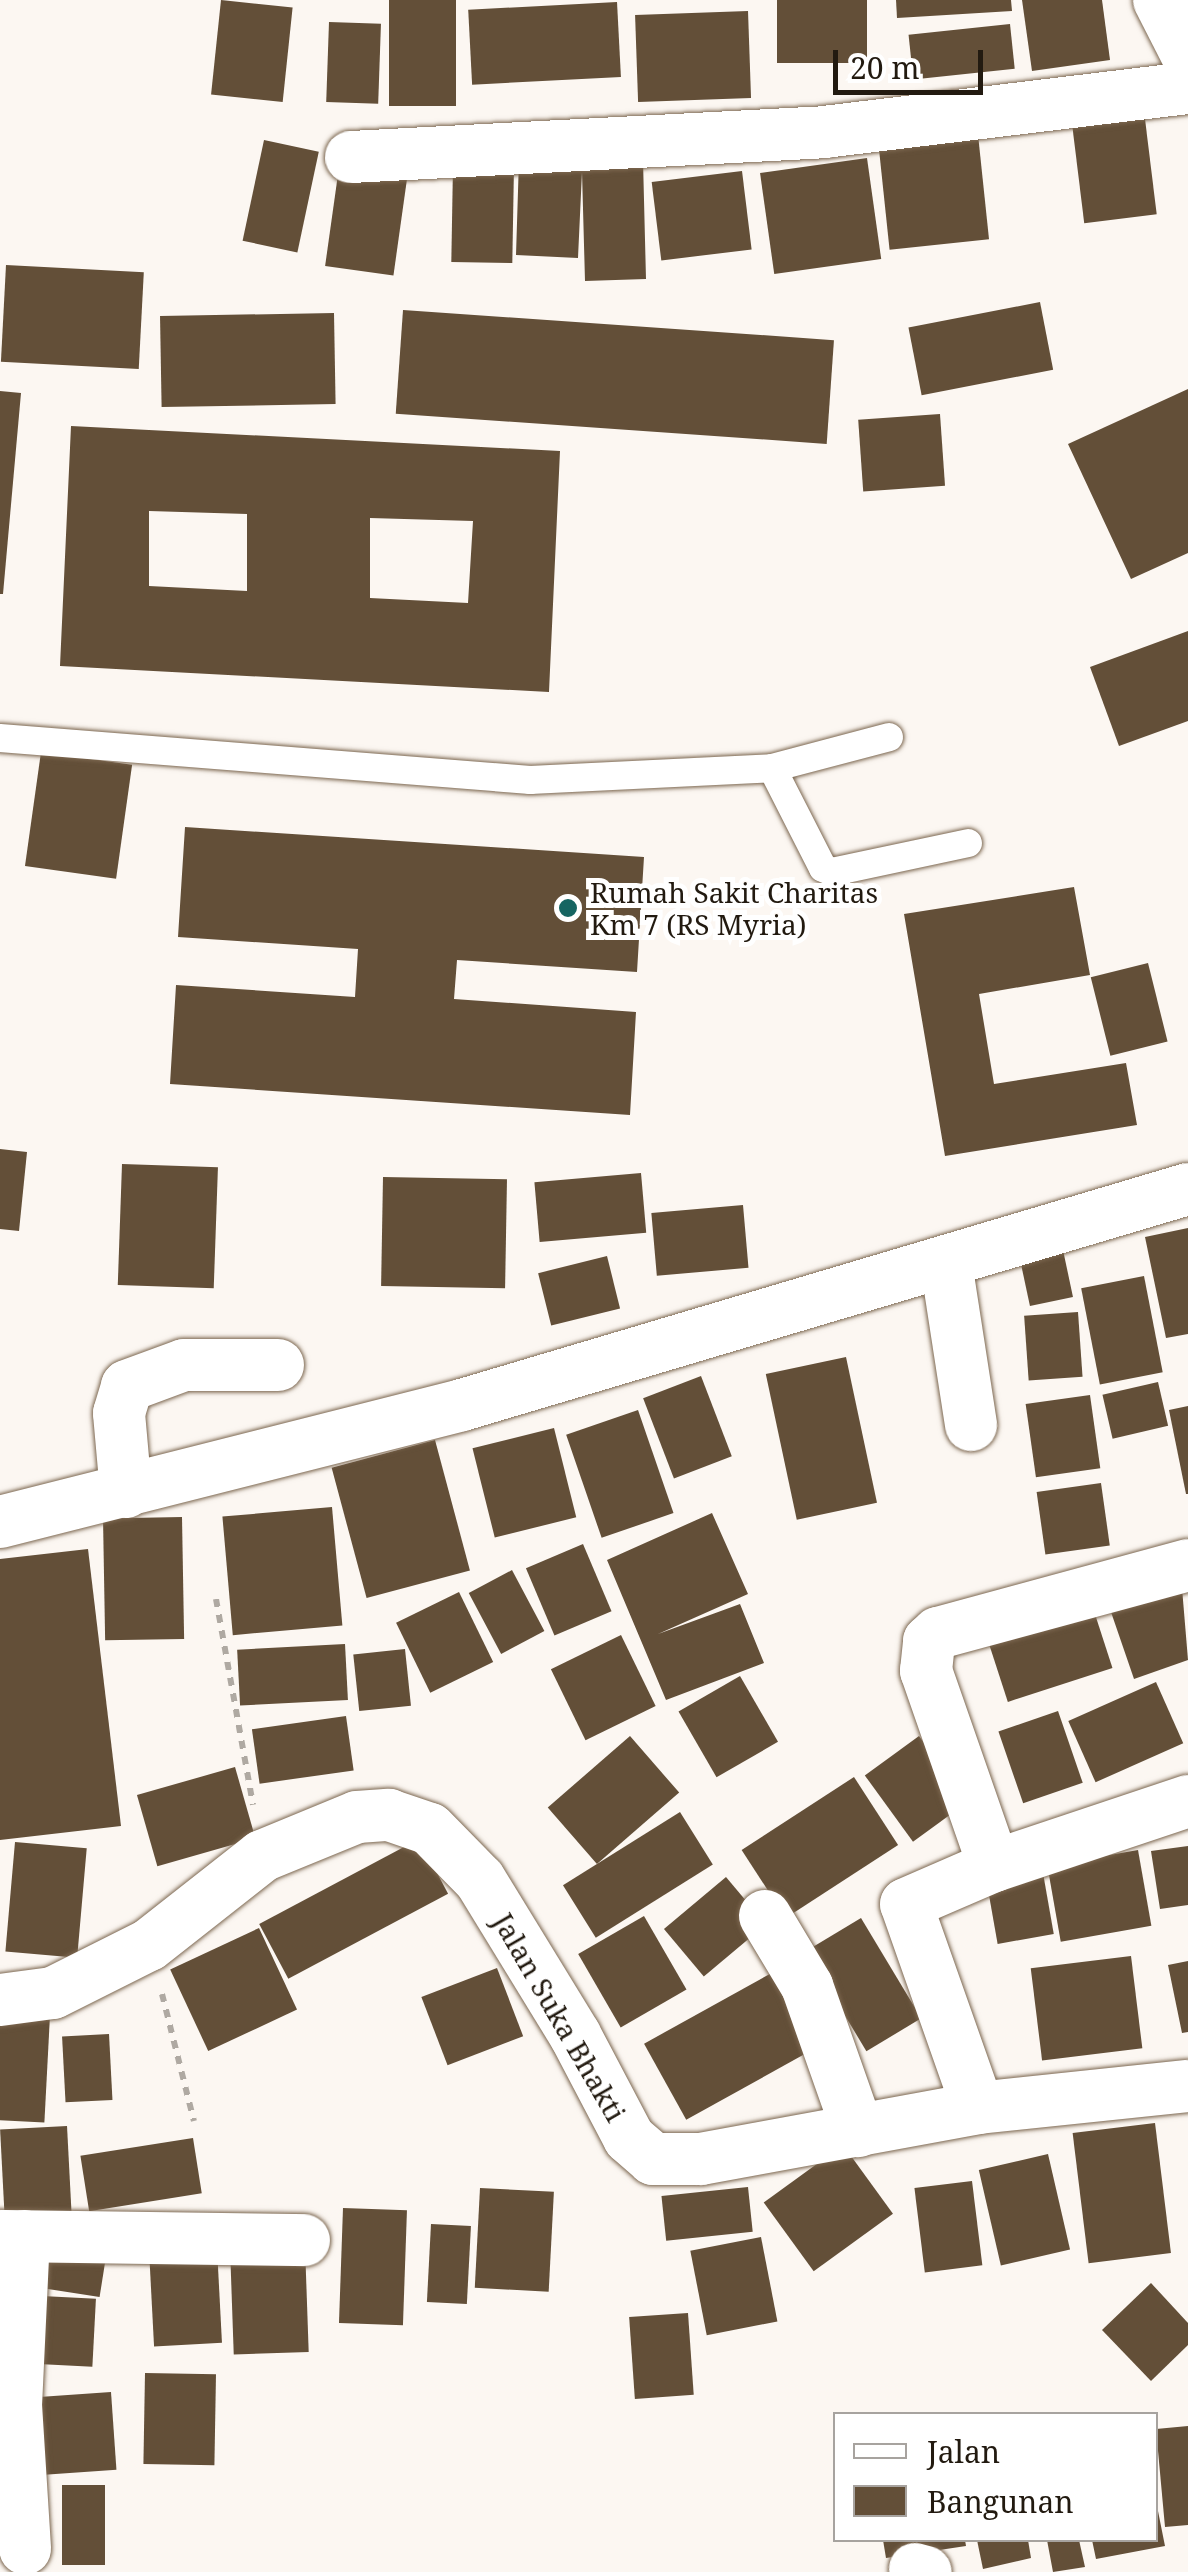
<!DOCTYPE html>
<html>
<head>
<meta charset="utf-8">
<style>
	body { margin:0 }
	#map { position:relative; width:1188px; height:2572px; overflow:hidden; background:#fcf7f2; font-family:"Noto Serif",serif }
	div>[style] { position:absolute }
	.building>* { inset:0; background:#634f38; transform-origin:0 0 }
	.path>* { height:6px; margin-top:-3px; transform-origin:0; background:repeating-linear-gradient(90deg,#afa9a2 0 8px,transparent 0 16px) }
	.roads { filter:drop-shadow(0 0 2px #7c6750) drop-shadow(0 0 2px #7c6750) }
	.lane>* { height:28px; margin:-14px; padding:0 14px; transform-origin:14px; border-radius:14px; background:#fff }
	.street>* { height:52px; margin:-26px; padding:0 26px; transform-origin:26px; border-radius:26px; background:#fff }
	.dots>* { width:28px; height:28px; translate:-50% -50%; box-sizing:border-box; border:5px solid #fff; border-radius:50% }
	span { translate:-50% -50%; white-space:nowrap; text-align:center; line-height:1.15; -webkit-text-stroke:10px #fff; paint-order:stroke }
	.poi-label { font-size:28px; color:#221a10 }
	.left { translate:0 -50%; text-align:left }
	.street-label { font-size:28px; color:#221a10 }
	.legend { position:absolute; left:833px; top:2412px; width:325px; height:130px; box-sizing:border-box; background:#fff; border:2px solid #a7a39f; margin:0; padding:12px 18px; list-style:none; font-size:30px; color:#221a10 }
	.legend li { display:flex; align-items:center; gap:20px; height:50px }
	.legend b { width:50px; border:2px solid #a7a39f }
	.scale { position:absolute; left:833px; top:50px; width:150px; height:45px; box-sizing:border-box; border:5px solid #221a10; border-top:0; padding-left:12px; font-size:30px; line-height:35px; white-space:nowrap; color:#221a10; -webkit-text-stroke:8px #fff; paint-order:stroke }
</style>
</head>
<body>
<div id="map">
	<div class="building">
		<i style="left:221px;top:0;width:72px;height:95px;rotate:6deg"></i>
		<i style="left:389px;top:0;width:67px;height:106px"></i>
		<i style="left:777px;top:0;width:90px;height:63px"></i>
		<i style="clip-path:polygon(896px 0,1011px 0,1012px 11px,897px 18px)"></i>
		<i style="clip-path:polygon(1022px 0,1102px 0,1110px 60px,1032px 71px)"></i>
		<i style="left:617px;top:2px;width:75px;height:149px;rotate:87deg"></i>
		<i style="left:748px;top:11px;width:87px;height:113px;rotate:88deg"></i>
		<i style="left:329px;top:22px;width:52px;height:80px;rotate:2deg"></i>
		<i style="left:1010px;top:24px;width:45px;height:102px;rotate:84deg"></i>
		<i style="left:1145px;top:119px;width:96px;height:73px;rotate:83deg"></i>
		<i style="left:977px;top:125px;width:115px;height:100px;rotate:84deg"></i>
		<i style="left:264px;top:140px;width:56px;height:103px;rotate:12deg"></i>
		<i style="left:867px;top:158px;width:102px;height:108px;rotate:82deg"></i>
		<i style="clip-path:polygon(519px 159px,643px 160px,646px 279px,585px 281px,582px 172px,578px 258px,516px 255px)"></i>
		<i style="left:340px;top:160px;width:69px;height:107px;rotate:8deg"></i>
		<i style="left:453px;top:165px;width:61px;height:97px;rotate:1deg"></i>
		<i style="left:742px;top:171px;width:79px;height:91px;rotate:83deg"></i>
		<i style="left:6px;top:265px;width:138px;height:97px;rotate:3deg"></i>
		<i style="left:1040px;top:302px;width:69px;height:134px;rotate:79deg"></i>
		<i style="left:403px;top:310px;width:432px;height:104px;rotate:4deg"></i>
		<i style="left:334px;top:313px;width:91px;height:174px;rotate:89deg"></i>
		<i style="clip-path:polygon(1188px 389px,1188px 553px,1131px 579px,1068px 444px)"></i>
		<i style="clip-path:polygon(0 391px,21px 393px,3px 594px,0 594px)"></i>
		<i style="left:940px;top:414px;width:72px;height:82px;rotate:86deg"></i>
		<i style="clip-path:polygon(evenodd,71px 426px,560px 451px,549px 692px,60px 666px,71px 426px,149px 511px,247px 514px,247px 591px,149px 586px,149px 511px,71px 426px,370px 518px,473px 521px,468px 603px,370px 598px,370px 518px)"></i>
		<i style="clip-path:polygon(1188px 631px,1188px 721px,1119px 746px,1090px 667px)"></i>
		<i style="left:41px;top:752px;width:92px;height:115px;rotate:8deg"></i>
		<i style="clip-path:polygon(185px 827px,644px 857px,637px 972px,457px 960px,454px 999px,636px 1012px,630px 1115px,170px 1084px,176px 985px,355px 997px,358px 949px,178px 937px)"></i>
		<i style="clip-path:polygon(1074px 887px,1090px 975px,979px 994px,994px 1084px,1126px 1063px,1137px 1125px,945px 1156px,904px 914px)"></i>
		<i style="left:1148px;top:963px;width:81px;height:59px;rotate:76deg"></i>
		<i style="clip-path:polygon(0 1149px,27px 1152px,19px 1231px,0 1229px)"></i>
		<i style="left:122px;top:1164px;width:96px;height:121px;rotate:2deg"></i>
		<i style="left:641px;top:1173px;width:60px;height:107px;rotate:85deg"></i>
		<i style="left:383px;top:1177px;width:124px;height:109px;rotate:1deg"></i>
		<i style="left:743px;top:1205px;width:63px;height:92px;rotate:85deg"></i>
		<i style="clip-path:polygon(1188px 1228px,1188px 1334px,1166px 1338px,1145px 1237px)"></i>
		<i style="left:1063px;top:1250px;width:48px;height:44px;rotate:78deg"></i>
		<i style="left:607px;top:1256px;width:54px;height:71px;rotate:76deg"></i>
		<i style="left:1144px;top:1276px;width:98px;height:64px;rotate:79deg"></i>
		<i style="left:1078px;top:1312px;width:65px;height:54px;rotate:86deg"></i>
		<i style="left:846px;top:1357px;width:149px;height:82px;rotate:78deg"></i>
		<i style="left:701px;top:1376px;width:86px;height:62px;rotate:69deg"></i>
		<i style="left:1158px;top:1382px;width:45px;height:57px;rotate:77deg"></i>
		<i style="left:1090px;top:1395px;width:74px;height:65px;rotate:82deg"></i>
		<i style="clip-path:polygon(1188px 1406px,1188px 1494px,1186px 1494px,1169px 1410px)"></i>
		<i style="left:638px;top:1410px;width:109px;height:76px;rotate:71deg"></i>
		<i style="left:554px;top:1428px;width:92px;height:84px;rotate:76deg"></i>
		<i style="left:435px;top:1440px;width:135px;height:107px;rotate:75deg"></i>
		<i style="left:1101px;top:1483px;width:63px;height:65px;rotate:82deg"></i>
		<i style="left:332px;top:1507px;width:119px;height:110px;rotate:85deg"></i>
		<i style="clip-path:polygon(712px 1513px,748px 1594px,658px 1634px,740px 1604px,764px 1663px,666px 1700px,607px 1560px)"></i>
		<i style="left:182px;top:1517px;width:122px;height:79px;rotate:89deg"></i>
		<i style="left:583px;top:1544px;width:73px;height:62px;rotate:67deg"></i>
		<i style="clip-path:polygon(88px 1549px,121px 1826px,0 1840px,0 1559px)"></i>
		<i style="left:512px;top:1570px;width:69px;height:49px;rotate:62deg"></i>
		<i style="clip-path:polygon(1182px 1588px,1188px 1660px,1134px 1679px,1111px 1612px)"></i>
		<i style="left:459px;top:1592px;width:78px;height:70px;rotate:64deg"></i>
		<i style="left:1093px;top:1608px;width:63px;height:110px;rotate:72deg"></i>
		<i style="left:621px;top:1635px;width:79px;height:78px;rotate:64deg"></i>
		<i style="left:345px;top:1644px;width:56px;height:108px;rotate:87deg"></i>
		<i style="left:405px;top:1649px;width:57px;height:52px;rotate:84deg"></i>
		<i style="left:740px;top:1676px;width:76px;height:71px;rotate:60deg"></i>
		<i style="left:1156px;top:1682px;width:67px;height:96px;rotate:66deg"></i>
		<i style="left:1058px;top:1711px;width:76px;height:63px;rotate:71deg"></i>
		<i style="left:346px;top:1716px;width:55px;height:95px;rotate:82deg"></i>
		<i style="left:630px;top:1736px;width:75px;height:109px;rotate:49deg"></i>
		<i style="left:919px;top:1736px;width:82px;height:67px;rotate:54deg"></i>
		<i style="left:235px;top:1767px;width:74px;height:102px;rotate:74deg"></i>
		<i style="left:854px;top:1777px;width:81px;height:134px;rotate:57deg"></i>
		<i style="left:680px;top:1812px;width:62px;height:138px;rotate:58deg"></i>
		<i style="left:419px;top:1839px;width:62px;height:181px;rotate:62deg"></i>
		<i style="left:15px;top:1842px;width:72px;height:110px;rotate:5deg"></i>
		<i style="clip-path:polygon(1188px 1846px,1188px 1905px,1160px 1909px,1151px 1851px)"></i>
		<i style="left:1138px;top:1850px;width:77px;height:92px;rotate:80deg"></i>
		<i style="left:1043px;top:1873px;width:62px;height:57px;rotate:80deg"></i>
		<i style="left:726px;top:1877px;width:62px;height:81px;rotate:50deg"></i>
		<i style="left:644px;top:1916px;width:85px;height:76px;rotate:60deg"></i>
		<i style="left:861px;top:1918px;width:117px;height:64px;rotate:59deg"></i>
		<i style="left:259px;top:1928px;width:90px;height:98px;rotate:65deg"></i>
		<i style="left:1131px;top:1956px;width:93px;height:101px;rotate:83deg"></i>
		<i style="clip-path:polygon(1188px 1961px,1188px 2032px,1182px 2033px,1168px 1965px)"></i>
		<i style="left:497px;top:1968px;width:73px;height:81px;rotate:69deg"></i>
		<i style="left:777px;top:1970px;width:87px;height:152px;rotate:61deg"></i>
		<i style="left:0;top:2014px;width:50px;height:106px;rotate:3deg"></i>
		<i style="left:109px;top:2034px;width:66px;height:47px;rotate:87deg"></i>
		<i style="left:1155px;top:2123px;width:131px;height:83px;rotate:83deg"></i>
		<i style="left:67px;top:2126px;width:91px;height:67px;rotate:87deg"></i>
		<i style="left:193px;top:2138px;width:56px;height:114px;rotate:81deg"></i>
		<i style="left:843px;top:2145px;width:85px;height:98px;rotate:54deg"></i>
		<i style="left:1048px;top:2154px;width:98px;height:71px;rotate:77deg"></i>
		<i style="left:972px;top:2181px;width:85px;height:58px;rotate:83deg"></i>
		<i style="left:748px;top:2187px;width:45px;height:87px;rotate:84deg"></i>
		<i style="left:480px;top:2188px;width:74px;height:100px;rotate:3deg"></i>
		<i style="left:343px;top:2208px;width:64px;height:115px;rotate:2deg"></i>
		<i style="left:431px;top:2224px;width:40px;height:78px;rotate:3deg"></i>
		<i style="left:761px;top:2237px;width:86px;height:72px;rotate:79deg"></i>
		<i style="left:46px;top:2239px;width:62px;height:49px;rotate:9deg"></i>
		<i style="left:305px;top:2246px;width:106px;height:75px;rotate:88deg"></i>
		<i style="left:217px;top:2248px;width:95px;height:68px;rotate:87deg"></i>
		<i style="clip-path:polygon(1151px 2283px,1188px 2323px,1188px 2345px,1151px 2381px,1102px 2330px)"></i>
		<i style="left:42px;top:2296px;width:54px;height:68px;rotate:3deg"></i>
		<i style="left:688px;top:2313px;width:82px;height:59px;rotate:86deg"></i>
		<i style="left:145px;top:2373px;width:71px;height:91px;rotate:1deg"></i>
		<i style="left:111px;top:2392px;width:78px;height:72px;rotate:86deg"></i>
		<i style="clip-path:polygon(1188px 2426px,1188px 2525px,1165px 2527px,1156px 2429px)"></i>
		<i style="left:62px;top:2485px;width:43px;height:80px"></i>
		<i style="clip-path:polygon(1157px 2506px,1165px 2546px,1096px 2559px,1092px 2540px,1156px 2540px)"></i>
		<i style="clip-path:polygon(883px 2540px,965px 2540px,966px 2546px,886px 2558px)"></i>
		<i style="clip-path:polygon(977px 2540px,1028px 2540px,1031px 2558px,983px 2569px)"></i>
		<i style="clip-path:polygon(1047px 2540px,1079px 2540px,1085px 2567px,1053px 2572px)"></i>
	</div>
	<div class="path">
		<i style="left:216px;top:1599px;width:209px;rotate:79.8deg"></i>
		<i style="left:162px;top:1994px;width:131px;rotate:75.9deg"></i>
	</div>
	<div class="roads">
		<div class="lane">
			<i style="left:0;top:738px;width:532px;rotate:4.53deg"></i>
			<i style="left:530px;top:780px;width:242px;rotate:-2.8deg"></i>
			<i style="left:772px;top:768px;width:121px;rotate:-14.8deg"></i>
			<i style="left:772px;top:768px;width:112px;rotate:63deg"></i>
			<i style="left:823px;top:868px;width:10px;rotate:24deg"></i>
			<i style="left:832px;top:872px;width:139px;rotate:-12deg"></i>
		</div>
		<div class="street">
			<i style="left:1159px;top:0;width:64px;rotate:63deg"></i>
			<i style="left:351px;top:157px;width:474px;rotate:-3deg"></i>
			<i style="left:824px;top:132px;width:367px;rotate:-6.9deg"></i>
			<i style="left:946px;top:1263px;width:164px;rotate:81.2deg"></i>
			<i style="left:126px;top:1492px;width:79px;rotate:-95.1deg"></i>
			<i style="left:119px;top:1413px;width:28px;rotate:-73deg"></i>
			<i style="left:127px;top:1386px;width:61px;rotate:-20.2deg"></i>
			<i style="left:184px;top:1365px;width:94px"></i>
			<i style="left:0;top:1522px;width:477px;rotate:-14.2deg"></i>
			<i style="left:462px;top:1405px;width:757px;rotate:-16.57deg"></i>
			<i style="left:994px;top:1866px;width:207px;rotate:-109.2deg"></i>
			<i style="left:926px;top:1671px;width:30px;rotate:-84deg"></i>
			<i style="left:929px;top:1641px;width:12px;rotate:-42deg"></i>
			<i style="left:938px;top:1633px;width:259px;rotate:-15.2deg"></i>
			<i style="left:765px;top:1916px;width:82px;rotate:59deg"></i>
			<i style="left:807px;top:1986px;width:154px;rotate:70.6deg"></i>
			<i style="left:0;top:2000px;width:53px;rotate:-7.5deg"></i>
			<i style="left:53px;top:1993px;width:107px;rotate:-26.6deg"></i>
			<i style="left:149px;top:1945px;width:144px;rotate:-38.2deg"></i>
			<i style="left:262px;top:1856px;width:103px;rotate:-22.3deg"></i>
			<i style="left:357px;top:1817px;width:32px;rotate:-4deg"></i>
			<i style="left:389px;top:1815px;width:43px;rotate:18.9deg"></i>
			<i style="left:430px;top:1829px;width:71px;rotate:45.6deg"></i>
			<i style="left:480px;top:1880px;width:182px;rotate:58.5deg"></i>
			<i style="left:575px;top:2035px;width:116px;rotate:62.3deg"></i>
			<i style="left:629px;top:2138px;width:32px;rotate:41deg"></i>
			<i style="left:653px;top:2159px;width:48px"></i>
			<i style="left:701px;top:2159px;width:282px;rotate:-10.4deg"></i>
			<i style="left:978px;top:2108px;width:211px;rotate:-6deg"></i>
			<i style="left:978px;top:2108px;width:216px;rotate:-109.4deg"></i>
			<i style="left:906px;top:1904px;width:96px;rotate:-23.4deg"></i>
			<i style="left:994px;top:1866px;width:205px;rotate:-18.5deg"></i>
			<i style="left:0;top:2236px;width:304px;rotate:0.8deg"></i>
			<i style="left:24px;top:2236px;width:169px;rotate:92.7deg"></i>
			<i style="left:16px;top:2405px;width:144px;rotate:86.4deg"></i>
			<i style="left:915px;top:2569px;width:11px;rotate:15deg"></i>
		</div>
	</div>
	<div class="dots">
		<i style="left:568px;top:908px;background:#166562"></i>
	</div>
	<div class="poi-label">
		<span class="left" style="left:590px;top:908px">Rumah Sakit Charitas<br>Km 7 (RS Myria)</span>
	</div>
	<div class="street-label">
		<span style="left:560px;top:2017px;rotate:60deg">Jalan Suka Bhakti</span>
	</div>
	<ul class="legend">
	<li><b style="height:12px;background:#fff"></b>Jalan</li>
	<li><b style="height:28px;background:#634f38"></b>Bangunan</li>
	</ul>
	<div class="scale">20 m</div>
</div>
</body>
</html>
